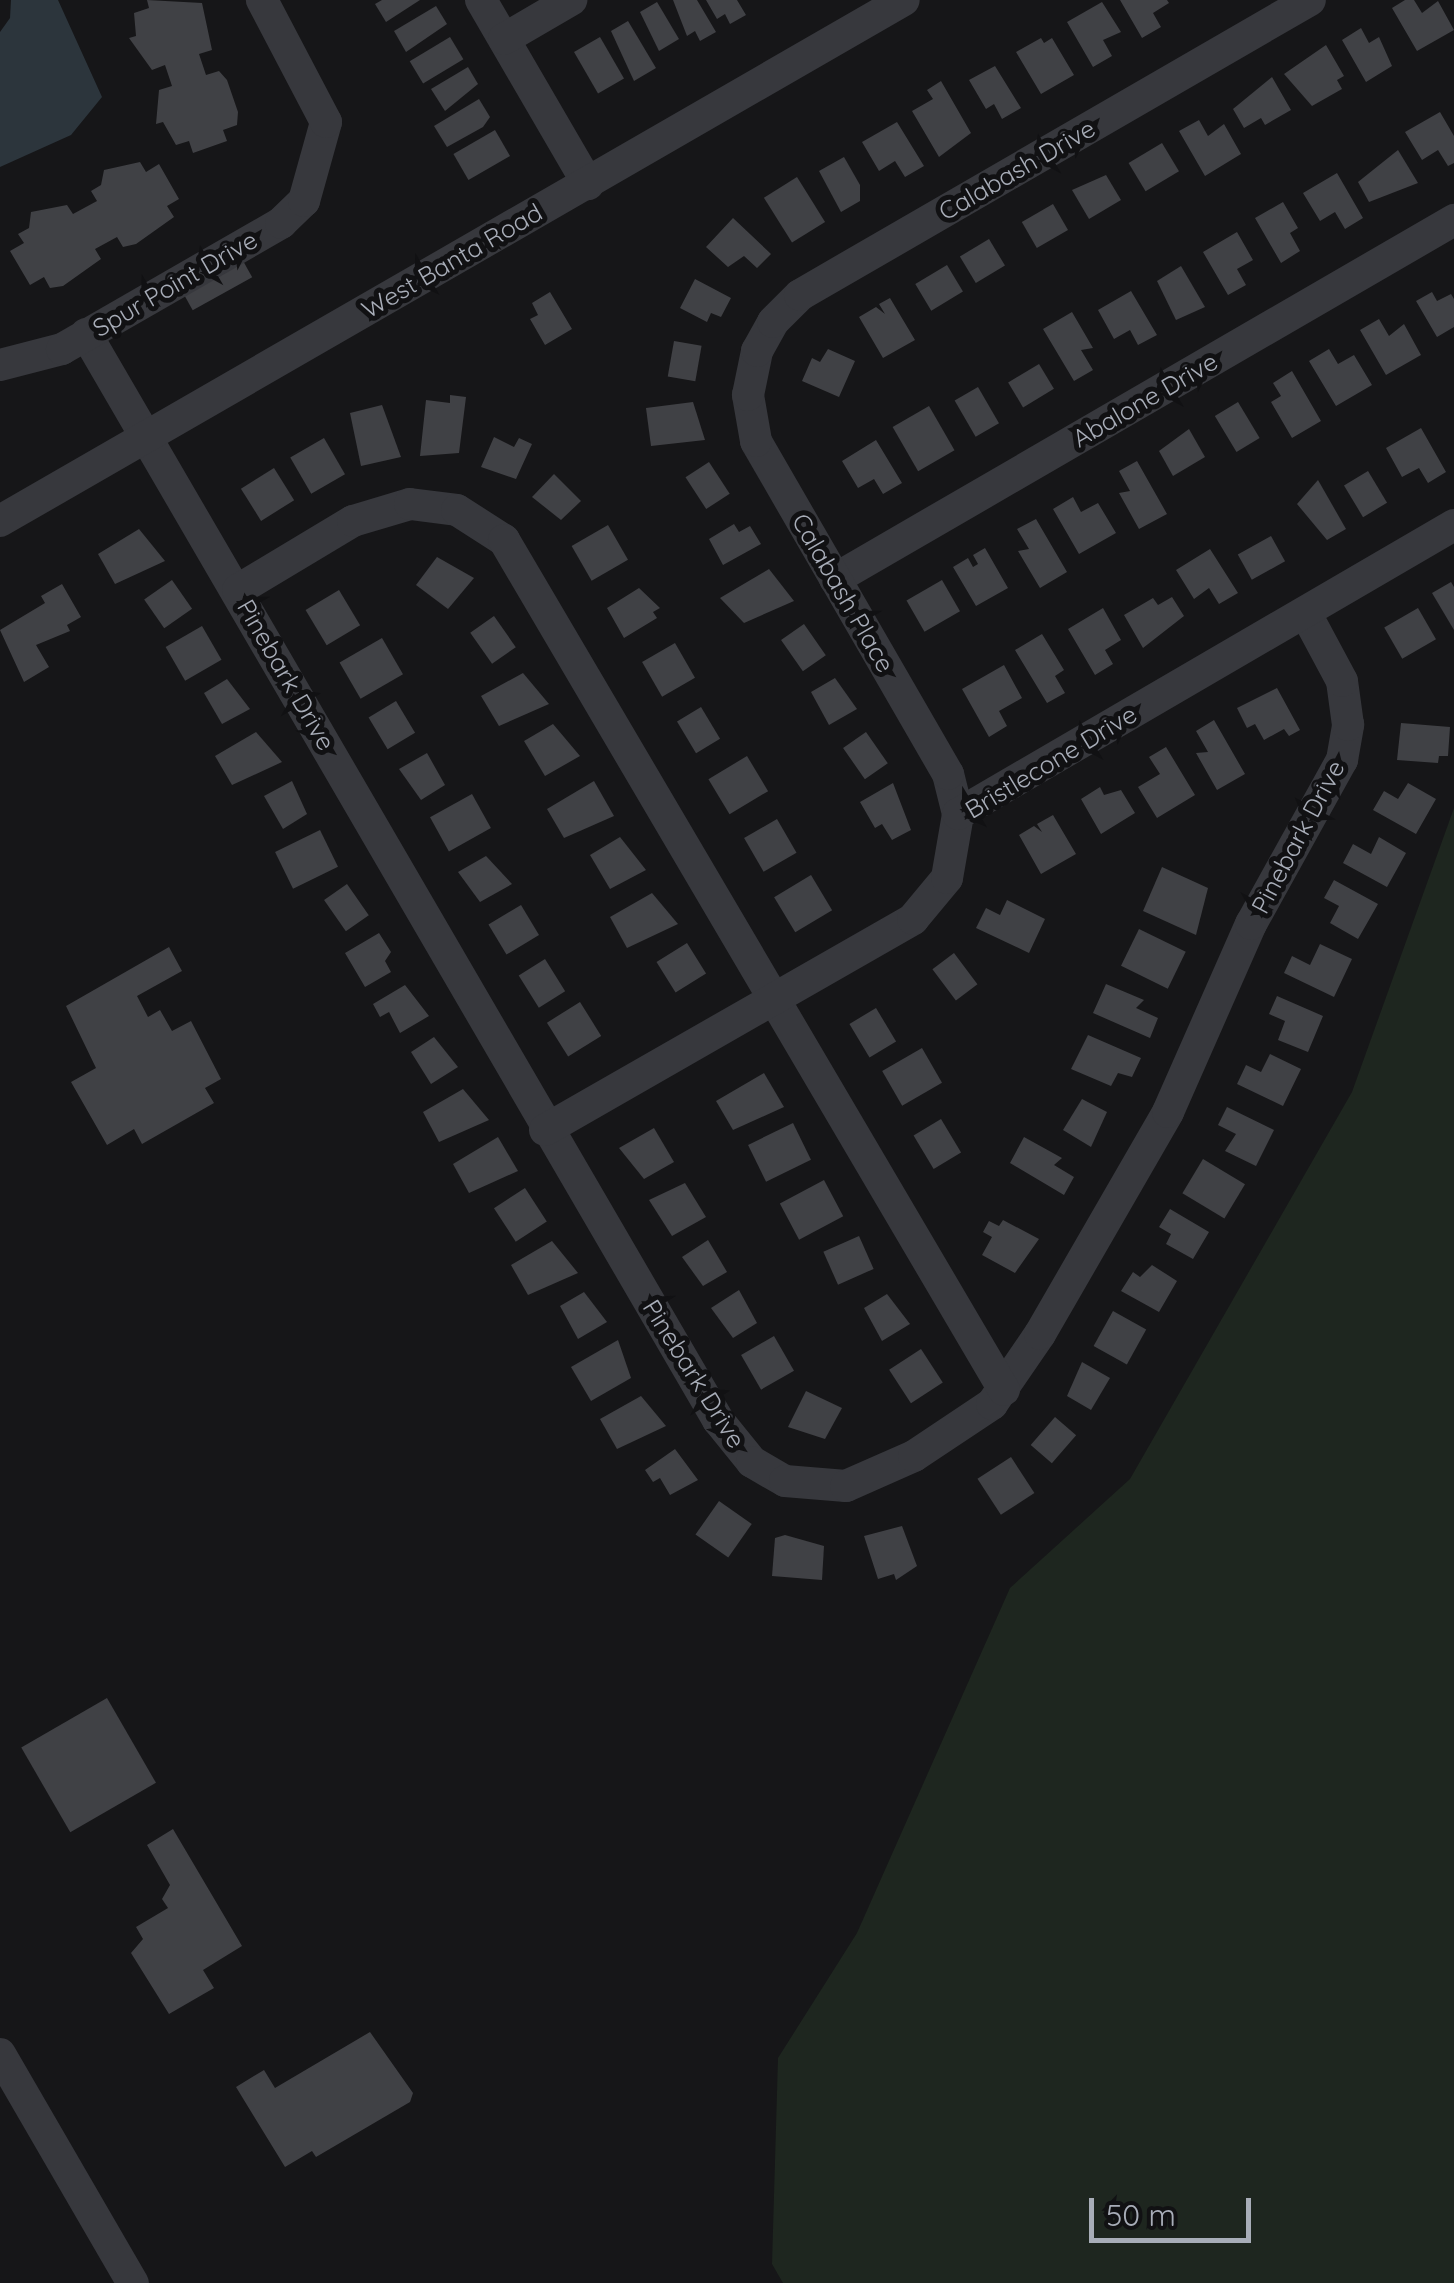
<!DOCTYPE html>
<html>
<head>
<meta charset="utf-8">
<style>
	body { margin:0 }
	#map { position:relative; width:1454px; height:2283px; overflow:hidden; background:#161618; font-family:Quicksand,sans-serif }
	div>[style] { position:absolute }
	.green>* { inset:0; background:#1e261f }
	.water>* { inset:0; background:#2c353c }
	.building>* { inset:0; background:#404145; transform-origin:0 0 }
	.minor>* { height:32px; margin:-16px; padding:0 16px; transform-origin:16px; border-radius:16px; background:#37383d }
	span { translate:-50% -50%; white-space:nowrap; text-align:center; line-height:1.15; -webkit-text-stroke:10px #111113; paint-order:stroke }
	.street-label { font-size:25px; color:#a8adb8 }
	.scale { position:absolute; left:1089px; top:2198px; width:162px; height:45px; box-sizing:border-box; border:5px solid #a8adb8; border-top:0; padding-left:12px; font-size:30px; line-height:35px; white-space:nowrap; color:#a8adb8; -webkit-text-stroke:8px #111113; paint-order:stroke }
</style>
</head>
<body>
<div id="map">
	<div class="green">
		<i style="clip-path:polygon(1454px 808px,1454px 2283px,783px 2283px,772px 2264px,778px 2058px,857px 1933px,1010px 1588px,1130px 1479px,1352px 1092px)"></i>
	</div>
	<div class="water">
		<i style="clip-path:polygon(11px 0,58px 0,102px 97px,71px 135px,0 167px,0 32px,10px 18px)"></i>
	</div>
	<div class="building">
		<i style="clip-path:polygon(147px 0,202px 3px,212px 50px,199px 54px,206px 75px,219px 71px,227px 80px,238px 112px,237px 125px,223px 130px,227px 141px,193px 153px,189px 141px,176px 145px,163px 122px,156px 124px,159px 90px,172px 86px,165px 65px,152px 70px,129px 38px,136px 36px,134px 13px,149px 8px)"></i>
		<i style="clip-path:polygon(382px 0,420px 0,386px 22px,375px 4px)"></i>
		<i style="clip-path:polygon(673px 0,697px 0,716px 32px,700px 41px,695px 31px,687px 36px)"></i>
		<i style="clip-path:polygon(706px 0,737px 0,746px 15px,730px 24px,725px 14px,717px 19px)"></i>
		<i style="clip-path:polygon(1120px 0,1167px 0,1169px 3px,1153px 13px,1161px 27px,1142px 38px)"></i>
		<i style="clip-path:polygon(1405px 0,1414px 0,1422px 13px,1438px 1px,1454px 30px,1417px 51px,1392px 8px)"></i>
		<i style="clip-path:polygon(657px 2px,679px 39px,659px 51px,640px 12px)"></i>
		<i style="clip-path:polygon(1102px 2px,1121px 32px,1103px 40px,1112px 56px,1093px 67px,1067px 22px)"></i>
		<i style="clip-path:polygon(436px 6px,447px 24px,406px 52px,394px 31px)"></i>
		<i style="clip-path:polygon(628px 21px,656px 68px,634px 81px,611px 31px)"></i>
		<i style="clip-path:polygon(1361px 28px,1369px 43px,1379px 37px,1392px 66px,1366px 82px,1342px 40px)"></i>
		<i style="left:450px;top:37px;width:26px;height:47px;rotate:59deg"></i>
		<i style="left:600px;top:37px;width:48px;height:30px;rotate:60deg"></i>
		<i style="clip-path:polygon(1041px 38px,1044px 43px,1052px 38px,1074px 75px,1041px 94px,1016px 52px)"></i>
		<i style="clip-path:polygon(1326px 45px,1344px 76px,1337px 80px,1342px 89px,1312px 106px,1284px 74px)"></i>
		<i style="clip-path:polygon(995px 66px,1021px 108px,1002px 119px,994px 104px,986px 109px,969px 80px)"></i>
		<i style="clip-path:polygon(468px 67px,478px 84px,445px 111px,431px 89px)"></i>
		<i style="clip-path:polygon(1272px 77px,1291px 110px,1265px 125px,1261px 118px,1244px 128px,1233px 109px)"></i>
		<i style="clip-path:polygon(941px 81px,971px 133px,939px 157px,912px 111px,933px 99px,927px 90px)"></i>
		<i style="clip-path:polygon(479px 99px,490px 117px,483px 127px,447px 147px,434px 126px)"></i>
		<i style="clip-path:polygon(1440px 112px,1454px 136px,1454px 163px,1448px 166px,1438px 150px,1422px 160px,1405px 132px)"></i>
		<i style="clip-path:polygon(1199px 120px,1208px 136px,1224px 124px,1241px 154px,1205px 176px,1179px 131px)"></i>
		<i style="clip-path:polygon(897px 122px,924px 166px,905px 177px,895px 161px,879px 171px,862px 142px)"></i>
		<i style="left:495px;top:130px;width:30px;height:48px;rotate:60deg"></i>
		<i style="left:1162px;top:143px;width:33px;height:39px;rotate:59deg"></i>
		<i style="clip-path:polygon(1398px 150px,1418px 183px,1369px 202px,1358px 182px)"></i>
		<i style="clip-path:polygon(844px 157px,860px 185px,860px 201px,841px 212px,819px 171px)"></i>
		<i style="clip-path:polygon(140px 162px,146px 172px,159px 164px,179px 199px,167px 206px,174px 217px,136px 244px,123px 247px,117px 237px,95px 249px,101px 259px,63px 286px,50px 288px,44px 277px,30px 285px,10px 251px,24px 243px,18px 234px,29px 228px,31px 212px,67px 205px,73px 214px,97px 201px,91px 191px,101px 185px,104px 170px)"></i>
		<i style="clip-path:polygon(1337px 173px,1363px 218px,1345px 229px,1335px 212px,1320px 221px,1303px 193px)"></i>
		<i style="clip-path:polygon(1106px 175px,1121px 200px,1089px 219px,1072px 190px)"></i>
		<i style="left:797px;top:177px;width:53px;height:39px;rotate:58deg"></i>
		<i style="clip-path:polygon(1283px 202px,1298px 228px,1290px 233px,1300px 251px,1281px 263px,1255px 218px)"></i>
		<i style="left:1053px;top:204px;width:30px;height:36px;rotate:60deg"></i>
		<i style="clip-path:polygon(733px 218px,771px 254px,757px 268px,744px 256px,728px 267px,706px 247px)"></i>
		<i style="clip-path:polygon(1237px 232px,1253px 260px,1237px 269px,1246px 285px,1228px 295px,1203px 252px)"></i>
		<i style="left:989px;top:239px;width:31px;height:34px;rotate:59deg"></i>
		<i style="left:242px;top:259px;width:21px;height:68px;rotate:61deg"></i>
		<i style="left:947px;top:265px;width:31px;height:37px;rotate:59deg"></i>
		<i style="clip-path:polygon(1181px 266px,1205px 307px,1176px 320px,1157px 281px)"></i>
		<i style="clip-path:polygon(695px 279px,731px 298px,721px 317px,711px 313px,707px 322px,680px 308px)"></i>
		<i style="clip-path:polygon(1131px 291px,1157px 335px,1138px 345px,1130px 330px,1114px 339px,1098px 310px)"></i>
		<i style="clip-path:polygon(550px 292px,572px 329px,545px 345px,530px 319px,538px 315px,532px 303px)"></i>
		<i style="clip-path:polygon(1432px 292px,1437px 301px,1451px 294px,1454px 299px,1454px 327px,1437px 337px,1416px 301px)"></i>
		<i style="clip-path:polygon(890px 298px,915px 340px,883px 358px,859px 317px,876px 307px,885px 314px,879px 304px)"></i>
		<i style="clip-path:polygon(1072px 312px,1093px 348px,1081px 350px,1093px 370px,1074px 381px,1043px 329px)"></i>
		<i style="clip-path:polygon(1379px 319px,1389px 336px,1404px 324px,1421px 355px,1386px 375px,1360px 330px)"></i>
		<i style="left:674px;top:341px;width:28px;height:36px;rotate:10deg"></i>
		<i style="clip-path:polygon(828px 349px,855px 361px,839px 397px,802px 381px,812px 358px,820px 362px)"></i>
		<i style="clip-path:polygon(1329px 349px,1338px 364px,1354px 355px,1372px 385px,1336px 406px,1309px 361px)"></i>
		<i style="left:1039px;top:364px;width:29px;height:36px;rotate:59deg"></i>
		<i style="clip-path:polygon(1292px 371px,1321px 421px,1292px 438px,1271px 402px,1281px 396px,1273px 383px)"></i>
		<i style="left:978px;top:387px;width:42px;height:27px;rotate:60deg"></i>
		<i style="clip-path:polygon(450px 395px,466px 397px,459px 453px,420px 456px,426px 400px,450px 403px)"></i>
		<i style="clip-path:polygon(693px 402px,705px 440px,651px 446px,646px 408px)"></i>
		<i style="left:1238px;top:402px;width:42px;height:27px;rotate:59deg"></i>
		<i style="clip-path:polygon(382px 405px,401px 457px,361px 466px,350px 413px)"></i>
		<i style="left:929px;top:406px;width:51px;height:42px;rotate:60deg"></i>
		<i style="clip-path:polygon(1421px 428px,1446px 472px,1428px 483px,1419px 468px,1402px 477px,1386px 448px)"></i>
		<i style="clip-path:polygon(1189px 429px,1205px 457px,1173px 476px,1159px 451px)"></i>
		<i style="clip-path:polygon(494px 437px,514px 447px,519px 438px,532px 444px,516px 479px,481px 467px)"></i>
		<i style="left:324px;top:438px;width:42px;height:39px;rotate:60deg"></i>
		<i style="clip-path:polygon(876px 440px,902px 483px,883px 494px,874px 479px,858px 488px,842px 461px)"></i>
		<i style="clip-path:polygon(1137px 461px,1167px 514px,1139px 529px,1119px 493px,1130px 491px,1119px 471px)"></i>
		<i style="left:709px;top:462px;width:38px;height:28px;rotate:57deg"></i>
		<i style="left:274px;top:468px;width:38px;height:39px;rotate:58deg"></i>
		<i style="left:1368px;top:471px;width:37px;height:28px;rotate:59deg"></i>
		<i style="clip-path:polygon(554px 474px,581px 501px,561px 520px,532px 497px)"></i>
		<i style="clip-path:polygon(1318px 480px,1346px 529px,1327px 540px,1297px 504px)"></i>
		<i style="clip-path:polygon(1073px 497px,1081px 512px,1098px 503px,1116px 533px,1079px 554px,1053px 509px)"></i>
		<i style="clip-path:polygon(1036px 519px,1067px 572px,1040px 588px,1018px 551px,1029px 549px,1017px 529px)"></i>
		<i style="clip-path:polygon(734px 524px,739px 532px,750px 526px,761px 544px,723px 565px,709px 539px)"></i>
		<i style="left:608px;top:525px;width:40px;height:42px;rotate:60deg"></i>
		<i style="clip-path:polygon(139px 529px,165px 561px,115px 584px,98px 554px)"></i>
		<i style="left:1271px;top:536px;width:29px;height:38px;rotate:61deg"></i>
		<i style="clip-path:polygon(985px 548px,1008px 588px,976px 606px,953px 567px,968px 558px,973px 567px,978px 564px,973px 555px)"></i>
		<i style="clip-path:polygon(1210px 549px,1238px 593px,1219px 604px,1209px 588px,1194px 599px,1176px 570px)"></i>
		<i style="clip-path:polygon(437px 557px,474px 578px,448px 609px,416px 585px)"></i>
		<i style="clip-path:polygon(769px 569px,794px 601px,744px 623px,720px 598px)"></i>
		<i style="left:172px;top:580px;width:35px;height:34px;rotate:55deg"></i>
		<i style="left:942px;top:580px;width:36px;height:41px;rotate:60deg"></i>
		<i style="clip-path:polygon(1451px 582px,1454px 587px,1454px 630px,1432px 593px)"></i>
		<i style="clip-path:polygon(62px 584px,81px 617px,67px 625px,70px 631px,36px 645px,49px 667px,24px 682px,0 630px,45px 603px,41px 596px)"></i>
		<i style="clip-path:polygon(639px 588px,660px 608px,653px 612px,657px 618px,624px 638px,607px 608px)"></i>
		<i style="left:339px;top:590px;width:41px;height:39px;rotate:59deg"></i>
		<i style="clip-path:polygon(1172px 597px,1184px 616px,1143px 648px,1124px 615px,1153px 598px,1158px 605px)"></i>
		<i style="clip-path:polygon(1103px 608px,1121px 640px,1105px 650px,1113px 664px,1095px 675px,1068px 629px)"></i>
		<i style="left:1418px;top:608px;width:36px;height:39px;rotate:60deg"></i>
		<i style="left:494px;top:616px;width:38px;height:29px;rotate:55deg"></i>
		<i style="left:804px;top:624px;width:38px;height:28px;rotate:55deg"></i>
		<i style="left:202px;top:626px;width:39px;height:42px;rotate:60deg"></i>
		<i style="clip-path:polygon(1042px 634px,1064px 670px,1055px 676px,1065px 693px,1047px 703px,1015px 650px)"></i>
		<i style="left:382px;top:638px;width:42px;height:49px;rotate:60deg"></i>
		<i style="left:675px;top:643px;width:40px;height:38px;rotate:60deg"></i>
		<i style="clip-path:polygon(1004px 665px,1022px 698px,999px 711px,1007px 726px,989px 737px,962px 689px)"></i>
		<i style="clip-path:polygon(523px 673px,549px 704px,499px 726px,481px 696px)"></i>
		<i style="clip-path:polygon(835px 678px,857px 709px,829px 725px,811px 692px)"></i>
		<i style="clip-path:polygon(227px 679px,250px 709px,222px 724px,204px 693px)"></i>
		<i style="clip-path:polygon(1277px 688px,1300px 730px,1289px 736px,1284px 729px,1264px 740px,1255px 724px,1247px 728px,1237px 708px)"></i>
		<i style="left:396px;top:701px;width:37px;height:32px;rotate:59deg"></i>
		<i style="left:701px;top:707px;width:37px;height:28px;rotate:59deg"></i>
		<i style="clip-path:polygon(1214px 720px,1245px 774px,1217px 790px,1196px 753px,1208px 752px,1196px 731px)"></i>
		<i style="clip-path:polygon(1401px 723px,1450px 727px,1448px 756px,1439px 756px,1438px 763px,1397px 760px)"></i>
		<i style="clip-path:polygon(553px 724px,580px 756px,545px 776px,524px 741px)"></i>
		<i style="clip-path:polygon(256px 732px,282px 762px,232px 785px,215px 756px)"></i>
		<i style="left:866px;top:732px;width:38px;height:28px;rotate:55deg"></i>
		<i style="clip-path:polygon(1166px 747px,1195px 795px,1157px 818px,1138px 787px,1160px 774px,1149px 757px)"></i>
		<i style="clip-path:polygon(427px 753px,445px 785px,421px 800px,399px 769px)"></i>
		<i style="left:747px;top:756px;width:41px;height:45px;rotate:59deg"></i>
		<i style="clip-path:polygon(292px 781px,307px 814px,283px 829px,264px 796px)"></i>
		<i style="clip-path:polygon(594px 781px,614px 816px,564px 838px,547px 809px)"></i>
		<i style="clip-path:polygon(893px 783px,911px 830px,892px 840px,882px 824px,875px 828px,860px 802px)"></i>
		<i style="clip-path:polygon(1408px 783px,1436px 799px,1416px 834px,1373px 810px,1384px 791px,1398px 799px)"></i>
		<i style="clip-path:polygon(1100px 787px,1104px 795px,1121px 790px,1135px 813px,1101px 834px,1081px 799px)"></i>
		<i style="left:472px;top:794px;width:39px;height:48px;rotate:61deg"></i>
		<i style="clip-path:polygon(1053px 815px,1076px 854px,1041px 874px,1019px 835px,1034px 826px,1042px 832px,1037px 824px)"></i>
		<i style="left:777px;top:819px;width:39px;height:38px;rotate:60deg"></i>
		<i style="left:320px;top:830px;width:41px;height:50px;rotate:64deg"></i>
		<i style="clip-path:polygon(620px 837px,646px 870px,610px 889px,590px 855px)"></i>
		<i style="clip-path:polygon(1379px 837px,1406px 853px,1387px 887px,1343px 863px,1353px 844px,1371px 854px)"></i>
		<i style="clip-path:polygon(486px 856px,512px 884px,480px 902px,458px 872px)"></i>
		<i style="clip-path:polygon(1162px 867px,1208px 888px,1196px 935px,1143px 911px)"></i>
		<i style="left:811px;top:875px;width:41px;height:43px;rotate:59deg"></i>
		<i style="clip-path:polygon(1334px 880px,1378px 904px,1358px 939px,1330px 923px,1339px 906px,1324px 898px)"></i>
		<i style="left:347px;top:884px;width:38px;height:28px;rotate:55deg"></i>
		<i style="clip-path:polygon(652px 893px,678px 924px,627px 948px,610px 917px)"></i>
		<i style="clip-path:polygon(1007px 900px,1045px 919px,1029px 953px,976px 928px,986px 908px,1000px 915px)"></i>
		<i style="left:521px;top:905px;width:35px;height:38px;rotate:59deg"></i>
		<i style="left:1139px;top:929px;width:52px;height:41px;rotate:26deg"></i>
		<i style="clip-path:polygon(379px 933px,391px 952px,385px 961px,391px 972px,365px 987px,345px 953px)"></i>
		<i style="left:687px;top:943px;width:36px;height:36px;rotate:58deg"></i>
		<i style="clip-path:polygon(1320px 944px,1352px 959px,1334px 997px,1284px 973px,1292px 956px,1310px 965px)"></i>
		<i style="clip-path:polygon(169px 947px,182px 971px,137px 996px,148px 1017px,160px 1010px,172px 1031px,191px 1021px,221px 1079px,205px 1088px,214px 1103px,142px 1144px,134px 1129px,107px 1145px,71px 1082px,96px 1068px,66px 1006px)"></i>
		<i style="left:954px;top:953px;width:39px;height:27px;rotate:53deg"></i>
		<i style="left:545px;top:959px;width:38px;height:31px;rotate:58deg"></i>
		<i style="clip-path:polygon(1106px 984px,1144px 1000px,1136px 1008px,1158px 1018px,1150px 1038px,1093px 1013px)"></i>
		<i style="clip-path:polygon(405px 985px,429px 1016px,400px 1033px,389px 1012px,380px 1017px,373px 1004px)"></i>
		<i style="clip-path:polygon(1277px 996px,1323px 1016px,1308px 1052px,1278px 1040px,1285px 1021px,1269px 1014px)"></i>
		<i style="left:580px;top:1002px;width:40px;height:39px;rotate:58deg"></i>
		<i style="left:876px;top:1008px;width:39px;height:31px;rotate:59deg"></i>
		<i style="clip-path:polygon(1088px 1035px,1141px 1058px,1132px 1077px,1118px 1073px,1111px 1086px,1071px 1069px)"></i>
		<i style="clip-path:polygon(434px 1037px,458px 1067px,431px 1084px,411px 1052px)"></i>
		<i style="left:922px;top:1048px;width:40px;height:46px;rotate:60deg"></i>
		<i style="clip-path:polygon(1270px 1054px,1301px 1069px,1283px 1106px,1237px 1084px,1246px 1065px,1261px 1072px)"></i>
		<i style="clip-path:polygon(764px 1073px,784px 1107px,733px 1130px,716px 1101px)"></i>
		<i style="clip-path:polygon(463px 1089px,489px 1120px,439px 1142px,423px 1112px)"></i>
		<i style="clip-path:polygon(1082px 1099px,1107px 1112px,1091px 1147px,1063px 1130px)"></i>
		<i style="clip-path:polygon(1227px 1107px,1274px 1130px,1256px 1166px,1225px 1151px,1236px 1134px,1218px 1125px)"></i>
		<i style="left:941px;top:1119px;width:39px;height:32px;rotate:59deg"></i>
		<i style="left:793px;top:1123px;width:41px;height:50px;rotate:64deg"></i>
		<i style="clip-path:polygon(654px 1128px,674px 1162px,644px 1179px,619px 1148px)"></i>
		<i style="clip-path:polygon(498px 1137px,518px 1171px,469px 1193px,453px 1164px)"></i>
		<i style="clip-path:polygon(1024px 1137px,1062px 1158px,1054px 1165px,1074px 1177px,1064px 1195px,1010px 1163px)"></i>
		<i style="left:1203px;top:1159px;width:49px;height:40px;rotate:31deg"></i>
		<i style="left:824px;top:1180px;width:41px;height:50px;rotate:62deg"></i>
		<i style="clip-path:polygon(685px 1183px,706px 1217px,672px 1236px,649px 1200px)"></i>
		<i style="left:525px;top:1188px;width:40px;height:37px;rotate:57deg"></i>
		<i style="clip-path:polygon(1170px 1209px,1209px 1232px,1193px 1259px,1166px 1244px,1171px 1234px,1159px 1227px)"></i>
		<i style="clip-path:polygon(1003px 1220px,1039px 1239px,1015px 1273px,982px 1255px,992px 1237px,983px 1232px,989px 1221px,999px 1226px)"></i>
		<i style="left:859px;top:1236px;width:36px;height:39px;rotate:66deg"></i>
		<i style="clip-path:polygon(708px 1240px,727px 1272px,703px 1286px,682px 1257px)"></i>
		<i style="clip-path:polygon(552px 1241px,578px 1273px,528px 1295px,511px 1265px)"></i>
		<i style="clip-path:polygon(1152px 1265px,1177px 1281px,1159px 1312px,1121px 1291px,1133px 1272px,1140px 1277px)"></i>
		<i style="clip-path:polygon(739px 1290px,757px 1323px,733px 1338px,711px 1308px)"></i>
		<i style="clip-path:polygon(584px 1292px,607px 1322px,578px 1339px,560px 1306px)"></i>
		<i style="clip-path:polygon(887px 1294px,910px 1324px,882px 1341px,864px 1308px)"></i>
		<i style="left:1113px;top:1311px;width:38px;height:40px;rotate:29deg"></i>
		<i style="left:774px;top:1336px;width:40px;height:38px;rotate:60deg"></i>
		<i style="clip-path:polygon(618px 1340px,631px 1378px,591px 1401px,571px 1367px)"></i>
		<i style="left:921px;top:1349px;width:40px;height:38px;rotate:57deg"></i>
		<i style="clip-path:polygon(1082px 1362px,1110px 1378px,1091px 1410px,1067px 1396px)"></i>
		<i style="clip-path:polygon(806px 1391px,842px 1408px,825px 1439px,788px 1427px)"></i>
		<i style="clip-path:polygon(641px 1396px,666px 1426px,617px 1449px,600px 1419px)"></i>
		<i style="left:1055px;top:1417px;width:28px;height:37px;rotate:41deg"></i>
		<i style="clip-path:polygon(675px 1449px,698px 1480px,670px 1495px,660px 1478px,653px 1482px,645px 1470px)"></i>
		<i style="left:1011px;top:1457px;width:43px;height:40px;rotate:57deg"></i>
		<i style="left:719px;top:1501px;width:40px;height:41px;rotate:35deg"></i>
		<i style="clip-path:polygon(902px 1526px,917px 1566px,896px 1580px,894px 1574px,878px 1579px,864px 1536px)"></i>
		<i style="clip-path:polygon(785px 1535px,824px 1546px,822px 1580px,772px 1576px,775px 1538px)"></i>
		<i style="left:107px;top:1698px;width:98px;height:99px;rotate:60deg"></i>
		<i style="clip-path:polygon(173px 1829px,242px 1946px,203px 1970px,214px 1988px,169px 2014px,131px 1953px,143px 1939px,136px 1927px,168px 1908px,162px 1899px,170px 1885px,147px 1845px)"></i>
		<i style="clip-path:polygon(370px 2032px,413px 2093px,410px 2102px,316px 2157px,312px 2151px,285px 2167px,236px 2087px,264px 2070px,275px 2088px)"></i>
	</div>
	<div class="minor">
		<i style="left:481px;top:0;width:213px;rotate:59.8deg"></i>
		<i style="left:504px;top:39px;width:78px;rotate:-30.2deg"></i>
		<i style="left:86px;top:334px;width:1257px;rotate:59.8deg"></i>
		<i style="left:718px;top:1420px;width:54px;rotate:51deg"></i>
		<i style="left:752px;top:1462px;width:38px;rotate:30deg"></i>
		<i style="left:785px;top:1481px;width:61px;rotate:4.7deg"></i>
		<i style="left:846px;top:1486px;width:74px;rotate:-23.8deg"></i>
		<i style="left:914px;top:1456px;width:94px;rotate:-33.7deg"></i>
		<i style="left:992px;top:1404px;width:85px;rotate:-55.6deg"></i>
		<i style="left:1040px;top:1334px;width:256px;rotate:-60deg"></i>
		<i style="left:1168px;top:1112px;width:206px;rotate:-66.2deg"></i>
		<i style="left:1251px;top:924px;width:188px;rotate:-61deg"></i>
		<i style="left:1342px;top:760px;width:36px;rotate:-80deg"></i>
		<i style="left:1348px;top:725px;width:44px;rotate:-97.8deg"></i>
		<i style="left:1342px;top:681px;width:78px;rotate:-118.2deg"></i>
		<i style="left:0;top:365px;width:64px;rotate:-14.5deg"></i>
		<i style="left:62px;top:349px;width:253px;rotate:-29.9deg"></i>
		<i style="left:281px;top:223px;width:32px;rotate:-44deg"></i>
		<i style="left:304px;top:201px;width:82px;rotate:-74.4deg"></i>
		<i style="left:326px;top:122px;width:138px;rotate:-117.7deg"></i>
		<i style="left:0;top:521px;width:1043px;rotate:-29.96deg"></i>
		<i style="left:835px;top:579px;width:716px;rotate:-30.11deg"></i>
		<i style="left:238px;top:590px;width:134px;rotate:-31deg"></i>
		<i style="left:353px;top:521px;width:59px;rotate:-16.6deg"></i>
		<i style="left:410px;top:504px;width:47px;rotate:7.3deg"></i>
		<i style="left:457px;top:510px;width:56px;rotate:32.6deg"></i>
		<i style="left:504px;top:540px;width:986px;rotate:59.53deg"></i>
		<i style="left:958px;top:814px;width:41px;rotate:-104deg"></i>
		<i style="left:948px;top:774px;width:384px;rotate:-120deg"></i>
		<i style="left:756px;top:441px;width:47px;rotate:-99.9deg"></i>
		<i style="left:748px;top:395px;width:45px;rotate:-78.4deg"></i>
		<i style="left:757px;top:351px;width:33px;rotate:-61deg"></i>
		<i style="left:773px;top:322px;width:38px;rotate:-45deg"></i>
		<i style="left:800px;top:295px;width:589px;rotate:-30.05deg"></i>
		<i style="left:545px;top:1130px;width:424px;rotate:-29.8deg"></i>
		<i style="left:913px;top:919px;width:53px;rotate:-50.3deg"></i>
		<i style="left:947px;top:878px;width:65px;rotate:-80.2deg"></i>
		<i style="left:958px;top:814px;width:574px;rotate:-30.23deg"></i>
		<i style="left:0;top:2054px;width:265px;rotate:59.9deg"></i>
	</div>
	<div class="street-label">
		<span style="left:1017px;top:170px;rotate:-30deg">Calabash Drive</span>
		<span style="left:452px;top:261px;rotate:-30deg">West Banta Road</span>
		<span style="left:175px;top:284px;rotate:-30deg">Spur Point Drive</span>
		<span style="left:1145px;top:400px;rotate:-30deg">Abalone Drive</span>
		<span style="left:843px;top:593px;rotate:60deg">Calabash Place</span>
		<span style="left:286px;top:675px;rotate:60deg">Pinebark Drive</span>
		<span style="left:1051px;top:762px;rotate:-31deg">Bristlecone Drive</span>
		<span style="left:1298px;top:837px;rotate:-62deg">Pinebark Drive</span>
		<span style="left:694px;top:1374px;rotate:58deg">Pinebark Drive</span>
	</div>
	<div class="scale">50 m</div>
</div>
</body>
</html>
